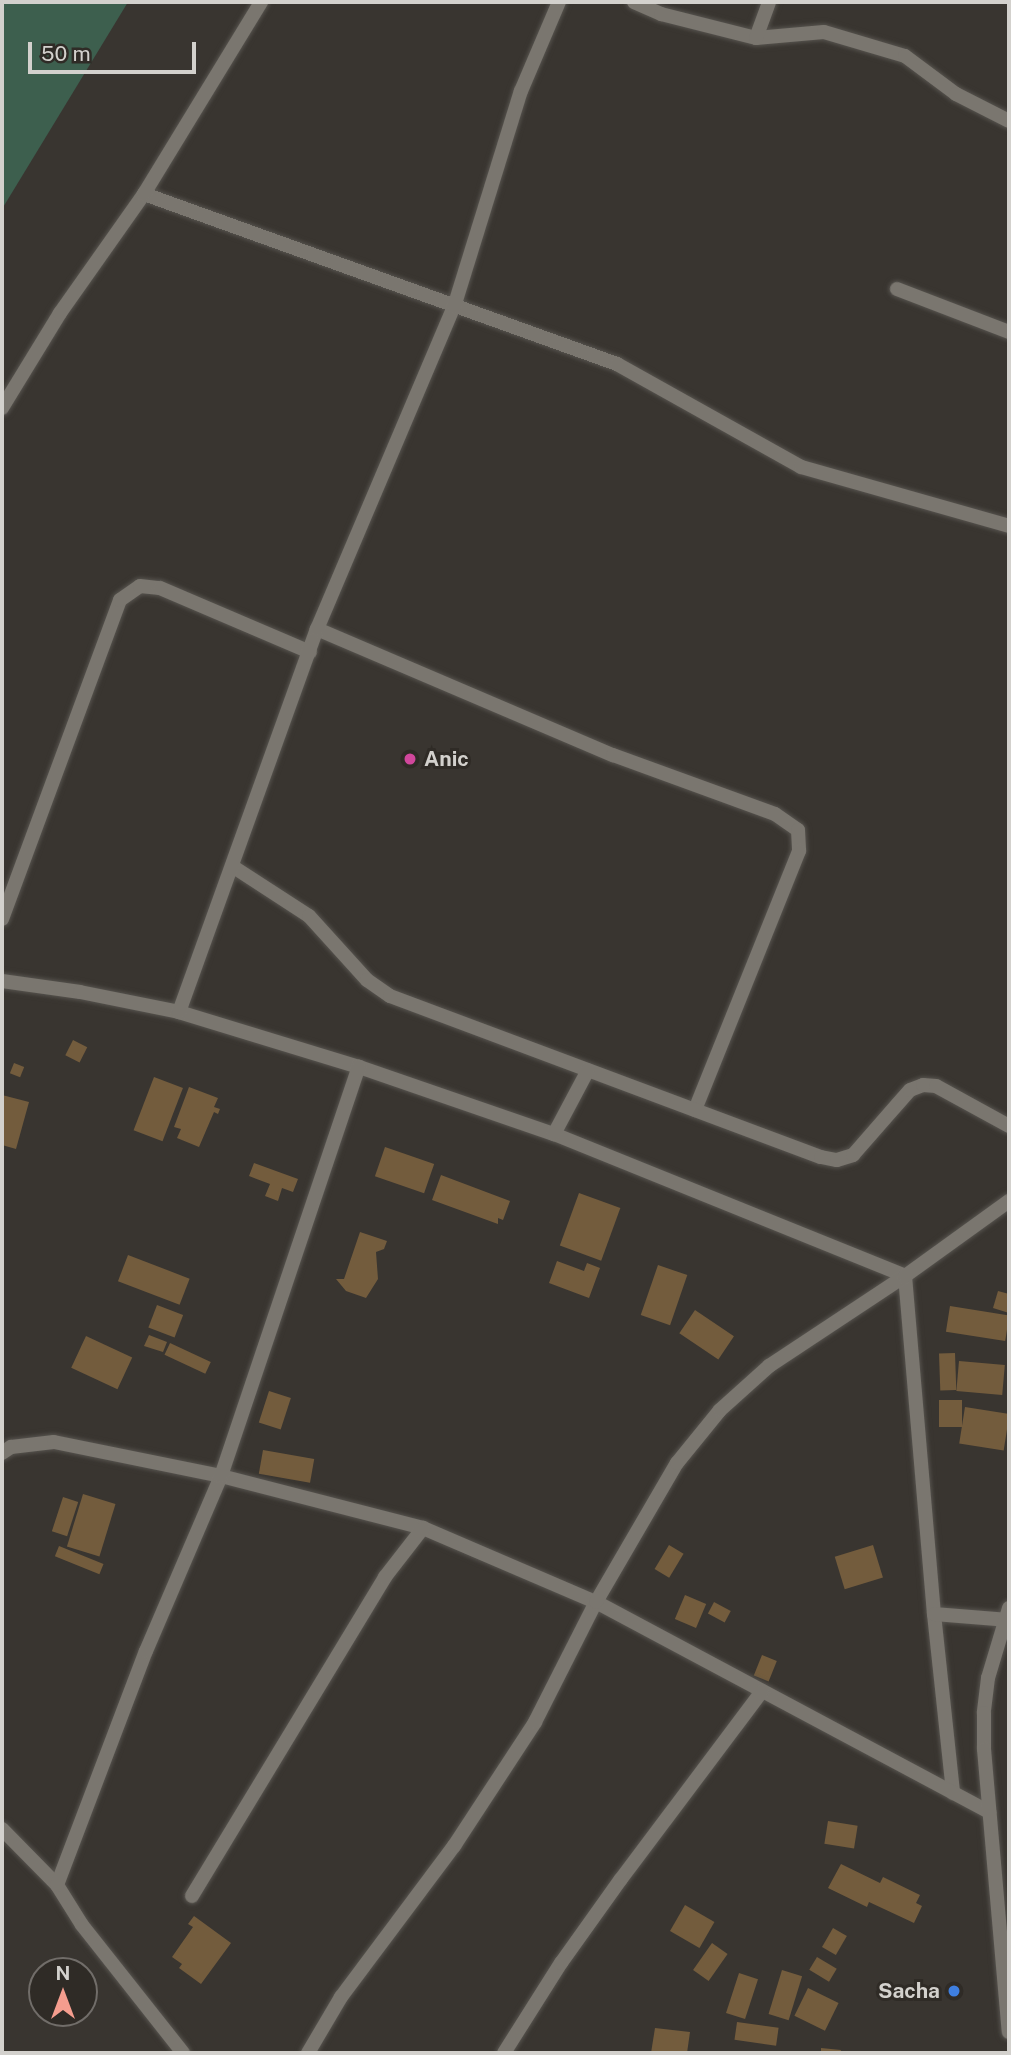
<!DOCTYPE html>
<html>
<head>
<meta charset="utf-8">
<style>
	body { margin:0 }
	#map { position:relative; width:1011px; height:2055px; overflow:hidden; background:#393530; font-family:"Public Sans",sans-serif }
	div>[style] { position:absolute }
	.green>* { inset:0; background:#3d5f4e }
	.building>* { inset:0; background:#735c3d; transform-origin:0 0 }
	.roads { filter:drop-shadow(0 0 2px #56534e) drop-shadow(0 0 2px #56534e) }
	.minor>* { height:14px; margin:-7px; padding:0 7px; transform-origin:7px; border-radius:7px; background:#7a766f }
	.tertiary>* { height:14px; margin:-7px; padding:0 7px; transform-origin:7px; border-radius:7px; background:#7a766f }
	.dots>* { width:19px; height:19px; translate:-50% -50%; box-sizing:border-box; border:4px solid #2f2b26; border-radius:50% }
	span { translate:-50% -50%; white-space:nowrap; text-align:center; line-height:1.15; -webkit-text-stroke:6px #2f2b26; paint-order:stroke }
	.poi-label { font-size:21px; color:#d3d1cd; font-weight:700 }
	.left { translate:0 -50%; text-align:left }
	.right { translate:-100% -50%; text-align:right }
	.frame { position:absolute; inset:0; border:4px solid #d3d1cd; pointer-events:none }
	.north { position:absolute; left:28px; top:1957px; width:70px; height:70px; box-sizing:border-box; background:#2f2b26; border:2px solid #716d69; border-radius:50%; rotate:0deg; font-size:19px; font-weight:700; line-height:28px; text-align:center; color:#d3d1cd }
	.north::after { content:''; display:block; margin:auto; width:24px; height:32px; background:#f59d8e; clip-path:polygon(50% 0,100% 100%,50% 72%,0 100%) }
	.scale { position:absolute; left:28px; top:42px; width:168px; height:32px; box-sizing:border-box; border:4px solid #d3d1cd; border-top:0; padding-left:9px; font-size:21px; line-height:24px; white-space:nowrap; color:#d3d1cd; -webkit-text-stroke:5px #2f2b26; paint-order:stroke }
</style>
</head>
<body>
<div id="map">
	<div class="green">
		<i style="clip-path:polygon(2px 2px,128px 2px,2px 209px)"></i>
	</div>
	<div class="building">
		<i style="left:73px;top:1040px;width:16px;height:17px;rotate:27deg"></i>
		<i style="left:14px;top:1063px;width:11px;height:11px;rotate:22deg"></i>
		<i style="left:154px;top:1077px;width:31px;height:57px;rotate:21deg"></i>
		<i style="clip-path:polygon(189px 1087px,218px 1098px,214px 1107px,220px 1109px,218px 1114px,214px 1112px,199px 1147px,177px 1138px,181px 1129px,174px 1127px)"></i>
		<i style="clip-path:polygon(2px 1095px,29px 1102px,16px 1149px,2px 1145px)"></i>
		<i style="left:385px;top:1147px;width:52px;height:31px;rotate:19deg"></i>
		<i style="clip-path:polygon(254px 1163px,298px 1179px,293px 1192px,282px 1188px,278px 1201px,265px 1196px,270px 1184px,249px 1176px)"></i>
		<i style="clip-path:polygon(441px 1175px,510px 1201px,503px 1220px,498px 1218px,498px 1224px,432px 1200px)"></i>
		<i style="left:579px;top:1193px;width:44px;height:56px;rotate:20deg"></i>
		<i style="clip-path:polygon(360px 1232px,387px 1241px,384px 1249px,376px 1252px,378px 1279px,366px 1298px,346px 1291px,336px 1279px,344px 1279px)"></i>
		<i style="left:128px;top:1255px;width:66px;height:28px;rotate:21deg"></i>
		<i style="clip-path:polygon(557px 1261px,584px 1271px,587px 1263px,600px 1268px,589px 1298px,549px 1283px)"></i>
		<i style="left:658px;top:1265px;width:31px;height:53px;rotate:19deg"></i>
		<i style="clip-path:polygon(998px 1291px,1009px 1294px,1009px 1313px,993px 1308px)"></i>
		<i style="left:157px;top:1305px;width:28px;height:24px;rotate:21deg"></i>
		<i style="left:950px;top:1306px;width:60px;height:26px;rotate:9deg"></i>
		<i style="left:695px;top:1310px;width:47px;height:28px;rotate:34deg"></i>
		<i style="clip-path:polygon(149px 1335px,167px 1342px,163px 1352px,144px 1346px)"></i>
		<i style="left:86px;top:1336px;width:51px;height:35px;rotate:25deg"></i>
		<i style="left:170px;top:1343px;width:45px;height:13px;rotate:25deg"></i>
		<i style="left:955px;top:1353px;width:37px;height:16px;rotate:88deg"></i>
		<i style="left:959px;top:1361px;width:46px;height:30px;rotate:5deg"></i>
		<i style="left:269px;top:1391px;width:23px;height:33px;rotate:18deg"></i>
		<i style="left:939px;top:1400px;width:23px;height:27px"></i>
		<i style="left:965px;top:1407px;width:45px;height:37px;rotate:9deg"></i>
		<i style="left:263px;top:1450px;width:52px;height:24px;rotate:10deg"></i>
		<i style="left:83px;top:1494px;width:34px;height:55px;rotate:17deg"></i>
		<i style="left:63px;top:1497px;width:16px;height:36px;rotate:18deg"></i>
		<i style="left:669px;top:1545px;width:17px;height:28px;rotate:31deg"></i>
		<i style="left:873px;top:1545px;width:34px;height:40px;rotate:73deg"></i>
		<i style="left:59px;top:1546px;width:48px;height:11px;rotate:22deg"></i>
		<i style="left:685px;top:1595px;width:23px;height:26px;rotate:23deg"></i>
		<i style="left:714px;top:1602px;width:19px;height:13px;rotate:28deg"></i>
		<i style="left:762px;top:1655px;width:16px;height:22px;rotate:22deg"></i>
		<i style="left:828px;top:1821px;width:30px;height:23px;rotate:9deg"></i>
		<i style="clip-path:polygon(841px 1864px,880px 1883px,883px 1877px,920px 1895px,916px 1903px,922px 1906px,914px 1923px,869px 1902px,867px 1907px,828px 1888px)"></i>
		<i style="left:685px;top:1905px;width:34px;height:30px;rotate:30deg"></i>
		<i style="clip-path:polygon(194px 1916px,231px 1943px,201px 1984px,179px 1968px,182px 1964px,172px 1957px,193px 1927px,188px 1924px)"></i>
		<i style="left:833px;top:1928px;width:16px;height:22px;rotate:30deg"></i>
		<i style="left:712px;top:1943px;width:19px;height:33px;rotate:35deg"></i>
		<i style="left:817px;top:1957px;width:23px;height:15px;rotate:31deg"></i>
		<i style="left:782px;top:1970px;width:21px;height:46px;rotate:17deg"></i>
		<i style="left:739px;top:1973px;width:20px;height:42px;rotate:18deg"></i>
		<i style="left:808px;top:1988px;width:34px;height:31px;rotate:26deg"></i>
		<i style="left:737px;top:2022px;width:42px;height:18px;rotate:8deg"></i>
		<i style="clip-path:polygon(655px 2028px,690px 2032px,687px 2053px,651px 2053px)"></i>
		<i style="clip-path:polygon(821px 2048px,841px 2050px,840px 2053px,821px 2053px)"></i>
	</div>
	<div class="roads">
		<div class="minor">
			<i style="left:634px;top:2px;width:30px;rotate:24deg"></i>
			<i style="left:661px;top:14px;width:98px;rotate:14.2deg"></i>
			<i style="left:756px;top:38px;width:68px;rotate:-5deg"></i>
			<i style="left:824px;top:32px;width:84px;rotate:16.5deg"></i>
			<i style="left:905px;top:56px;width:64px;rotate:36.7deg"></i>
			<i style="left:956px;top:94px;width:59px;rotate:27deg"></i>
			<i style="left:756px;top:38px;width:38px;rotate:-70deg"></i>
			<i style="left:144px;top:194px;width:503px;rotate:19.77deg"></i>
			<i style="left:617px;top:364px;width:211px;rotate:29.2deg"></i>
			<i style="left:801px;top:467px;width:216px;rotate:15.8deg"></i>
			<i style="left:897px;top:289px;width:120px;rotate:21deg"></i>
			<i style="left:2px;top:408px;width:111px;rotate:-58.6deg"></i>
			<i style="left:60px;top:313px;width:146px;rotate:-54.8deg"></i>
			<i style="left:144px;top:194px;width:225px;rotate:-58.6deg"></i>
			<i style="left:317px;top:629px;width:322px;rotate:23.1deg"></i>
			<i style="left:613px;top:755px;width:172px;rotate:20deg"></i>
			<i style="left:775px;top:814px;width:28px;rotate:35deg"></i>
			<i style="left:798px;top:830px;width:21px;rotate:87deg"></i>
			<i style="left:799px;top:851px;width:279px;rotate:111.9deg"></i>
			<i style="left:232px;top:866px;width:92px;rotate:33deg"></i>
			<i style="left:309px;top:916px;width:86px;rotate:47.8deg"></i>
			<i style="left:367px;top:980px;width:28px;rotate:35deg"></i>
			<i style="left:390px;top:996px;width:460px;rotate:20.5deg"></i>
			<i style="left:821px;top:1157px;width:16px;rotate:11deg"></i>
			<i style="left:837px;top:1160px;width:17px;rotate:-17deg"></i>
			<i style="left:853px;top:1155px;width:86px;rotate:-48.8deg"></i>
			<i style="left:910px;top:1090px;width:14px;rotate:-21deg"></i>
			<i style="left:923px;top:1085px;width:13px;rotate:4deg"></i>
			<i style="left:936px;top:1086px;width:83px;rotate:28.7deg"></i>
			<i style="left:2px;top:919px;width:340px;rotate:-69.7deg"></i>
			<i style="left:120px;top:600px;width:24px;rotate:-35deg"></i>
			<i style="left:140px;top:586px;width:20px;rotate:6deg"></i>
			<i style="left:160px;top:588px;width:163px;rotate:23.1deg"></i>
			<i style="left:2px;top:981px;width:79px;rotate:8deg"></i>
			<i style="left:80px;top:992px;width:101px;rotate:11.4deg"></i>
			<i style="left:179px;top:1012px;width:188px;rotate:17deg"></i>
			<i style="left:359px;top:1067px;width:206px;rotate:19deg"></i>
			<i style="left:554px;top:1134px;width:379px;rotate:22deg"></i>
			<i style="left:905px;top:1276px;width:339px;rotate:85.1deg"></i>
			<i style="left:934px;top:1614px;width:180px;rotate:83.9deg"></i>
			<i style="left:179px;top:1012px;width:407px;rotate:-70.2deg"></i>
			<i style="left:317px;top:629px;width:350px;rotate:-67deg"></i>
			<i style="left:454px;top:307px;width:226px;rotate:-72.8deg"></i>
			<i style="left:521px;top:91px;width:97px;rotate:-66.9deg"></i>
			<i style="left:554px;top:1134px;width:72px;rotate:-62deg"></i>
			<i style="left:2px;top:1453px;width:11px;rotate:-34deg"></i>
			<i style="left:11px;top:1447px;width:43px;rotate:-6.6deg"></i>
			<i style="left:54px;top:1442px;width:170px;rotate:11.5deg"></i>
			<i style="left:221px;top:1476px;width:209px;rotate:14.4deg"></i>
			<i style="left:423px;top:1528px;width:188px;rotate:23.2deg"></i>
			<i style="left:596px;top:1602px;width:446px;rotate:28.1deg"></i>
			<i style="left:934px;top:1614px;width:75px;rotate:4.6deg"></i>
			<i style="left:2px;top:1829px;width:78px;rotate:45.5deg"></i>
			<i style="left:57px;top:1885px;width:47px;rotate:58deg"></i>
			<i style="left:82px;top:1925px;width:163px;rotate:51.7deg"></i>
			<i style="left:57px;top:1885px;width:250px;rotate:-69.2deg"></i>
			<i style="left:146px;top:1651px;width:190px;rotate:-66.8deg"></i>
			<i style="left:221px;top:1476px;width:432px;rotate:-71.4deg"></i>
			<i style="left:192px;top:1896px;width:373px;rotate:-58.8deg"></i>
			<i style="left:385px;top:1577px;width:62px;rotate:-52.2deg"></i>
			<i style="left:308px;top:2053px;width:65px;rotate:-59.5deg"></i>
			<i style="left:341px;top:1997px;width:189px;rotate:-53.2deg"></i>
			<i style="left:454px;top:1846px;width:148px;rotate:-56.8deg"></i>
			<i style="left:535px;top:1722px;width:135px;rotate:-63.1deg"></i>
			<i style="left:596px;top:1602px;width:161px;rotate:-59.8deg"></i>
			<i style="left:677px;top:1463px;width:68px;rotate:-50.9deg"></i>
			<i style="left:720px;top:1410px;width:66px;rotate:-41.9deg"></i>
			<i style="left:769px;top:1366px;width:163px;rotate:-33.5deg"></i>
			<i style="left:905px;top:1276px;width:128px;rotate:-35.8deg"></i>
			<i style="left:504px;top:2053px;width:107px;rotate:-57.7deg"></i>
			<i style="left:561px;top:1963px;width:103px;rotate:-54.5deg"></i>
			<i style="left:621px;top:1879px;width:235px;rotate:-53.1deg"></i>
		</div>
		<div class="tertiary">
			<i style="left:1009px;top:1608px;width:73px;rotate:106.7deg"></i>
			<i style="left:988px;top:1678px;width:35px;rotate:97deg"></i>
			<i style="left:984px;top:1713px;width:36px;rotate:90deg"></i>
			<i style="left:984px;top:1749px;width:284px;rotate:85deg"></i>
		</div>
	</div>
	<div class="dots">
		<i style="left:410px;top:759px;background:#d1479c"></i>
		<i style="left:954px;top:1991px;background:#3f7fe0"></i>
	</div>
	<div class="poi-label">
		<span class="left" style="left:424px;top:759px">Anic</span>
		<span class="right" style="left:940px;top:1991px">Sacha</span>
	</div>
	<div class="frame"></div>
	<div class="north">N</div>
	<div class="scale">50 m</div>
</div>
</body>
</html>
